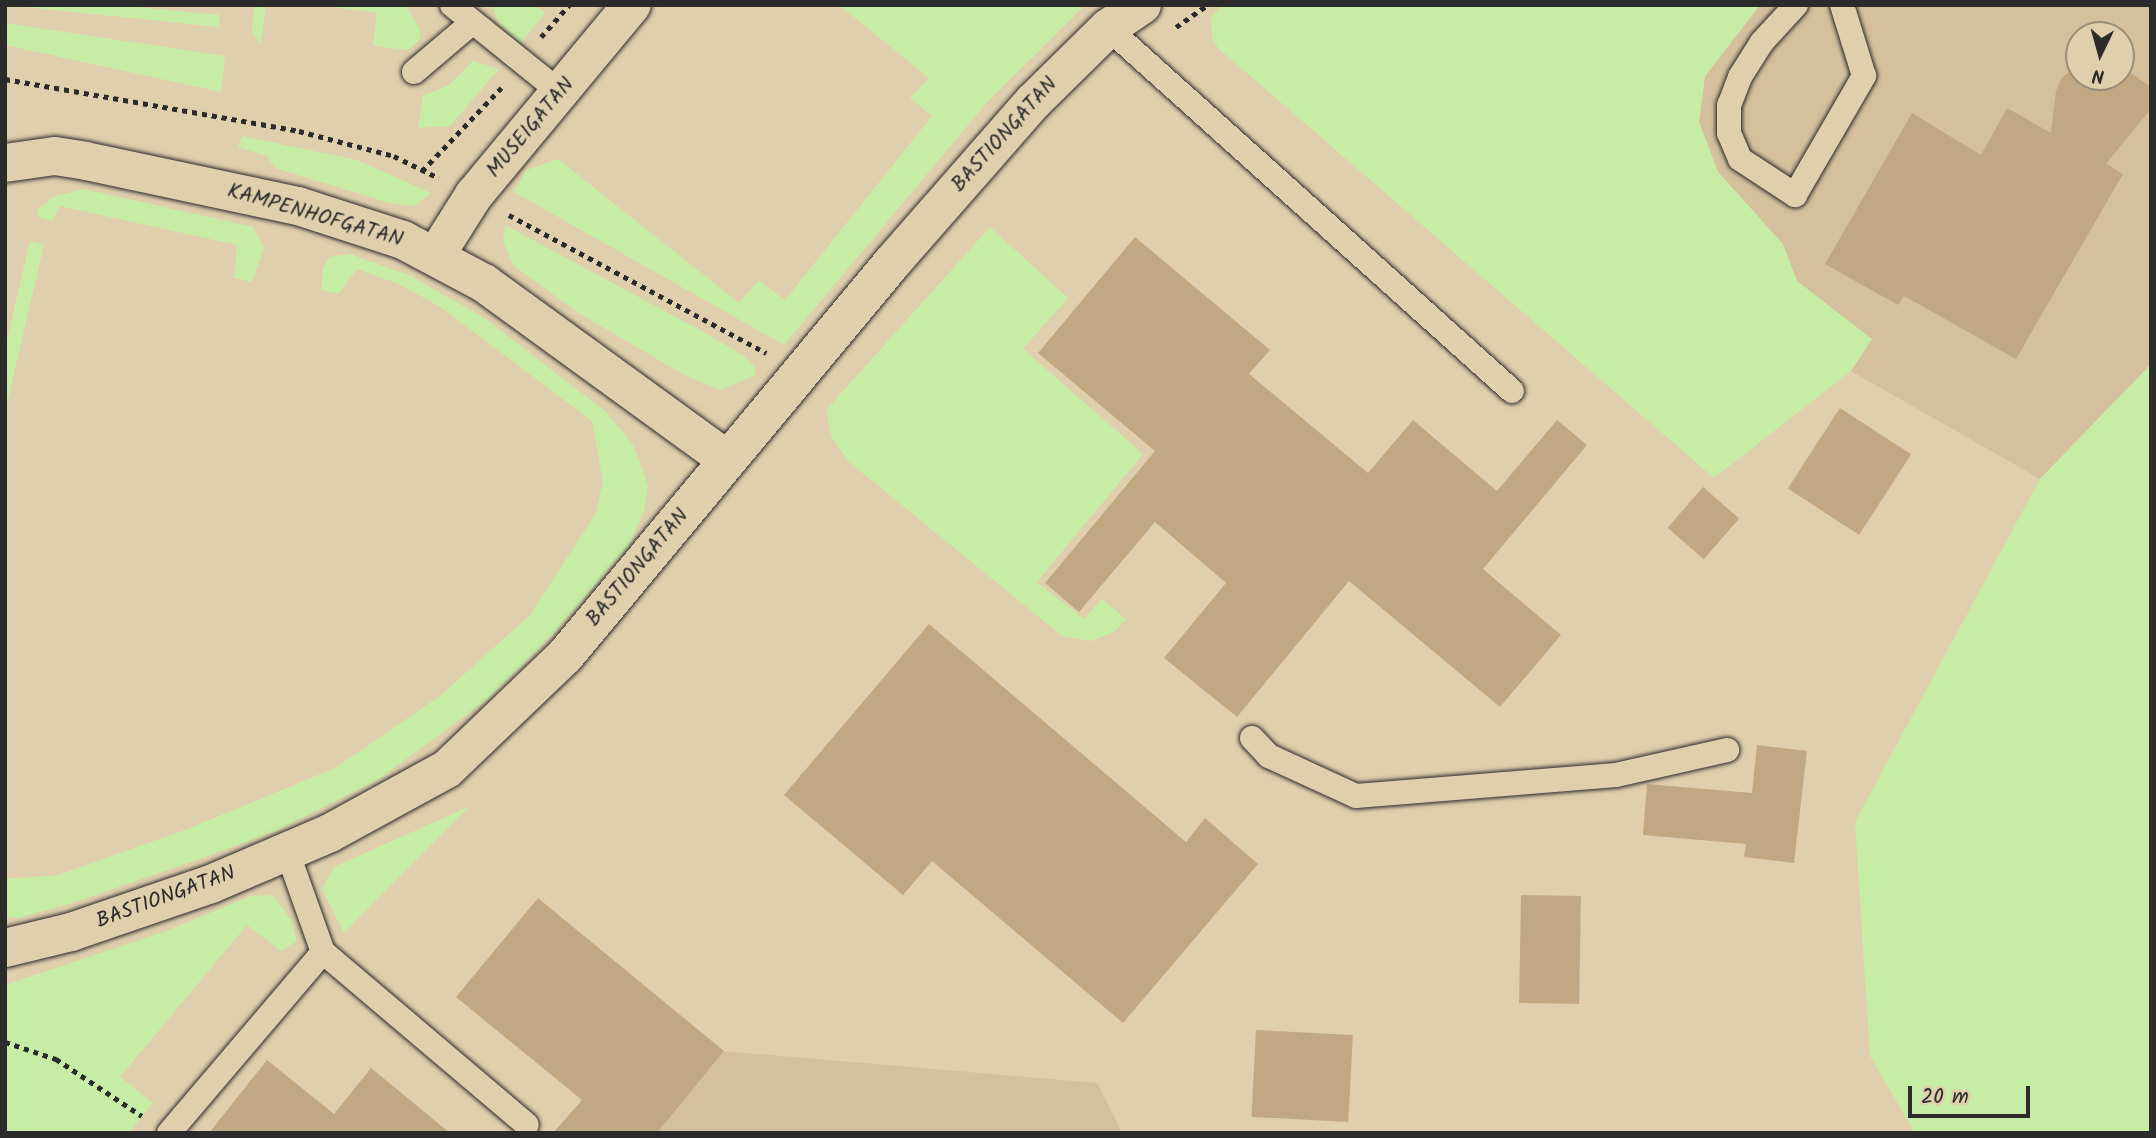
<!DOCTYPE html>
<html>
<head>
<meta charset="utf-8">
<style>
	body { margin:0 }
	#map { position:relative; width:2156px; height:1138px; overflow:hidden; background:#e0cfac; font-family:Kalam,sans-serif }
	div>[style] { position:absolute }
	.built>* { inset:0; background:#d4c09d }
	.green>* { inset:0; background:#c7eca6 }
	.building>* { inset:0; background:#c2a882; transform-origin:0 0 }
	.path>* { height:4.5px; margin-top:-2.25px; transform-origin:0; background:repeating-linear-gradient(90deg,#2b2b2b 0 5px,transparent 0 10px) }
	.roads { filter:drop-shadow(0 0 2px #2b2b2b) drop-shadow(0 0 2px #2b2b2b) }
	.service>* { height:24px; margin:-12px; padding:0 12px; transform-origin:12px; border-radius:12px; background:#e0cfac }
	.minor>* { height:38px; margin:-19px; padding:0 19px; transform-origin:19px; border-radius:19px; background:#e0cfac }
	.secondary>* { height:38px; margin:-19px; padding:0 19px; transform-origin:19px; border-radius:19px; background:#e0cfac }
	span { translate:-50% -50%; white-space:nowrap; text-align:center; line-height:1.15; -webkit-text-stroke:6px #e0cfac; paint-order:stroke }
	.street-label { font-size:21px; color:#2b2b2b }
	.frame { position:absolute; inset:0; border:7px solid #2b2b2b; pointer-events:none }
	.north { position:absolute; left:2065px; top:21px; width:70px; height:70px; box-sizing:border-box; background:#e0cfac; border:2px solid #988d78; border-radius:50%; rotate:185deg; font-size:19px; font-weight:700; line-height:28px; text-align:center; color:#2b2b2b }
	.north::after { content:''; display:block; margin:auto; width:24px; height:32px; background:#2b2b2b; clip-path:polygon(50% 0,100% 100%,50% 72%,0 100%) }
	.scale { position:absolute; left:1908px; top:1086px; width:122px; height:32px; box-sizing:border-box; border:4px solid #2b2b2b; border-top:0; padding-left:9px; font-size:21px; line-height:24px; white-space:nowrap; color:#2b2b2b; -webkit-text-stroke:5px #e0cfac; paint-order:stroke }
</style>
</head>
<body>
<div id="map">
	<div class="built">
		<i style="clip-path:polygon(evenodd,1760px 5px,2151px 5px,2151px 364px,2040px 479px,1851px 371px,1871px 339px,1797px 281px,1783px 244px,1718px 172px,1699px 122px,1705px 76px,1760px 5px,2079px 35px,2121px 35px,2121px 77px,2079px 77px,2079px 35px)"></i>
		<i style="clip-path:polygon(724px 1051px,1097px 1083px,1122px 1133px,657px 1133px)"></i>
	</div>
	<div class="green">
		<i style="clip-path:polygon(5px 5px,115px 5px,220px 15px,219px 27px)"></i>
		<i style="clip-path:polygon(254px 5px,266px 5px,261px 44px,252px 32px)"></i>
		<i style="clip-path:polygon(319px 5px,405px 5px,420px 29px,420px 40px,408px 50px,373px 46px,377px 13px)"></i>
		<i style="clip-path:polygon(492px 5px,535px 5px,545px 13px,521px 43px,499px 24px)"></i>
		<i style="clip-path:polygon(839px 5px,1085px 5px,989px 100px,784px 345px,514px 192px,526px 170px,558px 159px,739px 303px,759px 280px,785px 300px,932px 116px,910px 98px,929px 78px)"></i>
		<i style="clip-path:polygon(1222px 5px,1760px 5px,1705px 76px,1699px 122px,1718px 172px,1783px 244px,1797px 281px,1872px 339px,1851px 371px,1714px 478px,1218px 48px,1212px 37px,1211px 17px)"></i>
		<i style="clip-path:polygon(5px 23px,225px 56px,221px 92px,5px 45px)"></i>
		<i style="clip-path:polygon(473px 61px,499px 69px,450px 126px,418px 128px,423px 96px,449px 85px)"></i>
		<i style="clip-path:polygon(242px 136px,357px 160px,431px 193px,414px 206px,389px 203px,275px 168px,267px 156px,238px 147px)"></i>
		<i style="clip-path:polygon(84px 189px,253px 227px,264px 248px,252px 282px,234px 278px,237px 245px,60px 206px,52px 221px,38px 217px,37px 209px,55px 196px)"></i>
		<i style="clip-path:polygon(505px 225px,709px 335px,744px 356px,756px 368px,754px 376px,720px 390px,686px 376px,577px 312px,513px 265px,503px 241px)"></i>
		<i style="clip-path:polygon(990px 227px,1068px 298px,1023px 349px,1143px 454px,1037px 582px,1084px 619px,1102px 599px,1126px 619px,1115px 631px,1092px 641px,1062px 636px,849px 462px,832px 438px,828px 422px,827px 409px)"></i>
		<i style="clip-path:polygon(30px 241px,44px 245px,5px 412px,5px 348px)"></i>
		<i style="clip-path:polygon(349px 254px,409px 275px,486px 319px,606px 412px,634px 446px,648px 486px,644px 511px,629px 545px,556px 631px,488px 699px,379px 779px,276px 831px,208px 856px,75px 902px,20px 918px,5px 917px,5px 879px,58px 875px,185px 830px,335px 768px,440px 696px,530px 615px,596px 513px,603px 481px,592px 421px,439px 306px,396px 283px,357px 269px,338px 294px,321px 290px,323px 268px,329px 257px)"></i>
		<i style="clip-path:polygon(2151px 364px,2151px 1133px,1915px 1133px,1870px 1056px,1855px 822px,2040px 479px)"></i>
		<i style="clip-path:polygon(470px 806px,344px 933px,322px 889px,334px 867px)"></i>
		<i style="clip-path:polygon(273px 895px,292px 921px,297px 941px,281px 951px,247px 925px,120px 1077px,153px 1103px,129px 1133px,5px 1133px,5px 985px,166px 931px,251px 896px)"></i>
	</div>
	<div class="building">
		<i style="clip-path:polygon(2079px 65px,2079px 77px,2121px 77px,2121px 66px,2151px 87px,2151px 109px,2106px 164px,2123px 174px,2016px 359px,1904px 296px,1898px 305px,1825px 264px,1912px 113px,1981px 155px,2007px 108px,2051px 133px,2056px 91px,2062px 77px)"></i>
		<i style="clip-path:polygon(1135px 237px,1270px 350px,1249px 374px,1368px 473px,1413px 420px,1497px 491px,1557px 420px,1587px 445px,1483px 569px,1561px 635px,1500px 707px,1349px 581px,1237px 717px,1164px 658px,1226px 583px,1155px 522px,1079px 612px,1045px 583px,1155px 451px,1038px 353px)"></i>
		<i style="left:1840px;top:408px;width:85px;height:96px;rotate:33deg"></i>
		<i style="left:1703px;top:487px;width:48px;height:54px;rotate:41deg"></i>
		<i style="clip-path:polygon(929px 624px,1186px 842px,1205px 818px,1258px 864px,1123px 1023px,932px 861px,903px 895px,784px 795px)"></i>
		<i style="clip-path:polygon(1757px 745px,1807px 751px,1794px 863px,1744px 857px,1746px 844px,1643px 835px,1647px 784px,1752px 793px)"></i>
		<i style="left:1521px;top:895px;width:60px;height:108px;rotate:1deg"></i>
		<i style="clip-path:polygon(538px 898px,724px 1051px,657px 1133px,553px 1133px,582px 1100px,456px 997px)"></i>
		<i style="left:1256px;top:1030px;width:97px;height:87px;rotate:3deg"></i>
		<i style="clip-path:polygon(267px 1060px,334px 1114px,371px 1068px,450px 1133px,209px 1133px)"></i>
	</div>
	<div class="path">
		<i style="left:1176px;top:27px;width:38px;rotate:-35deg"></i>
		<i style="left:541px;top:37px;width:43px;rotate:-48.8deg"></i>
		<i style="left:5px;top:79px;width:299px;rotate:10deg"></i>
		<i style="left:299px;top:131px;width:98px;rotate:14.7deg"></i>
		<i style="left:394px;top:156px;width:50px;rotate:26.1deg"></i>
		<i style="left:422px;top:171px;width:115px;rotate:-46.4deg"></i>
		<i style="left:509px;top:215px;width:292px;rotate:28.2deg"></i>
		<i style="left:5px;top:1042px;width:54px;rotate:18.4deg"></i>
		<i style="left:56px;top:1059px;width:103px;rotate:33.5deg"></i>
	</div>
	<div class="roads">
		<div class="service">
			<i style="left:452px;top:5px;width:140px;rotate:38.9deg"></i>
			<i style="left:1796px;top:5px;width:50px;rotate:132.6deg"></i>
			<i style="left:1762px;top:42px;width:41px;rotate:122.2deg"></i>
			<i style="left:1740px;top:77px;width:30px;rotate:111deg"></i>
			<i style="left:1729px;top:105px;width:28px;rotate:90deg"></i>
			<i style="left:1729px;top:133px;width:28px;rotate:67deg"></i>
			<i style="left:1740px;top:159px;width:66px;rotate:33.2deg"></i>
			<i style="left:1795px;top:195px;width:138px;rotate:-59.9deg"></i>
			<i style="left:1864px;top:76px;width:74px;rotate:-107.2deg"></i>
			<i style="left:1108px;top:28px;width:543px;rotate:41.94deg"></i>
			<i style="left:414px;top:72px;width:77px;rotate:-40.3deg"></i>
			<i style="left:1252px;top:738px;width:25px;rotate:47deg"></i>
			<i style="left:1269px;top:756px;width:96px;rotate:24.7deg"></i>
			<i style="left:1356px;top:796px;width:261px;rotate:-4.6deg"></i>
			<i style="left:1616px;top:775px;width:114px;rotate:-12.7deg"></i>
			<i style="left:287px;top:851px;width:107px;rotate:70.4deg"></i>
			<i style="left:323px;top:952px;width:267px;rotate:40.3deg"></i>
			<i style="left:169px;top:1133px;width:238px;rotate:-49.6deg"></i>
		</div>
		<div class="minor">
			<i style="left:5px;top:163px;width:50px;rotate:-8deg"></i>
			<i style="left:55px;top:156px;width:31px;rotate:9deg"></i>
			<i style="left:86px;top:161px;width:217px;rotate:12deg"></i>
			<i style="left:298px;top:206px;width:110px;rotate:17.9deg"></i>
			<i style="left:403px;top:240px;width:92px;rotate:28deg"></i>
			<i style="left:484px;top:283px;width:301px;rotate:36deg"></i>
			<i style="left:436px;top:255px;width:71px;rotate:-57.7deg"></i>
			<i style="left:474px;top:195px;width:247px;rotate:-50.3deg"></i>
		</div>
		<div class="secondary">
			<i style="left:5px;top:948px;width:68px;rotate:-13.6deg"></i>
			<i style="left:71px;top:932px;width:148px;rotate:-18.9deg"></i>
			<i style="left:211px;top:884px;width:129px;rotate:-23.2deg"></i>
			<i style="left:330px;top:833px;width:133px;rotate:-28.7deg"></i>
			<i style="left:447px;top:769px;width:163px;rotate:-43.8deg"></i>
			<i style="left:565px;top:656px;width:510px;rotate:-50.25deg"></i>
			<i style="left:891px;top:264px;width:215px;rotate:-48.8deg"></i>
			<i style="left:1033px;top:102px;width:105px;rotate:-44.6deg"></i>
			<i style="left:1108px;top:28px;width:41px;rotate:-34.1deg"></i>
		</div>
	</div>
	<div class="street-label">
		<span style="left:531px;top:128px;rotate:-50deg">MUSEIGATAN</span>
		<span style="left:1005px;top:135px;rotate:-48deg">BASTIONGATAN</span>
		<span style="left:315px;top:216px;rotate:16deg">KAMPENHOFGATAN</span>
		<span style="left:638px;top:568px;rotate:-50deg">BASTIONGATAN</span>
		<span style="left:166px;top:898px;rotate:-20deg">BASTIONGATAN</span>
	</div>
	<div class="frame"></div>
	<div class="north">N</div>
	<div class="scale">20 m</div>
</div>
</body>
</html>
